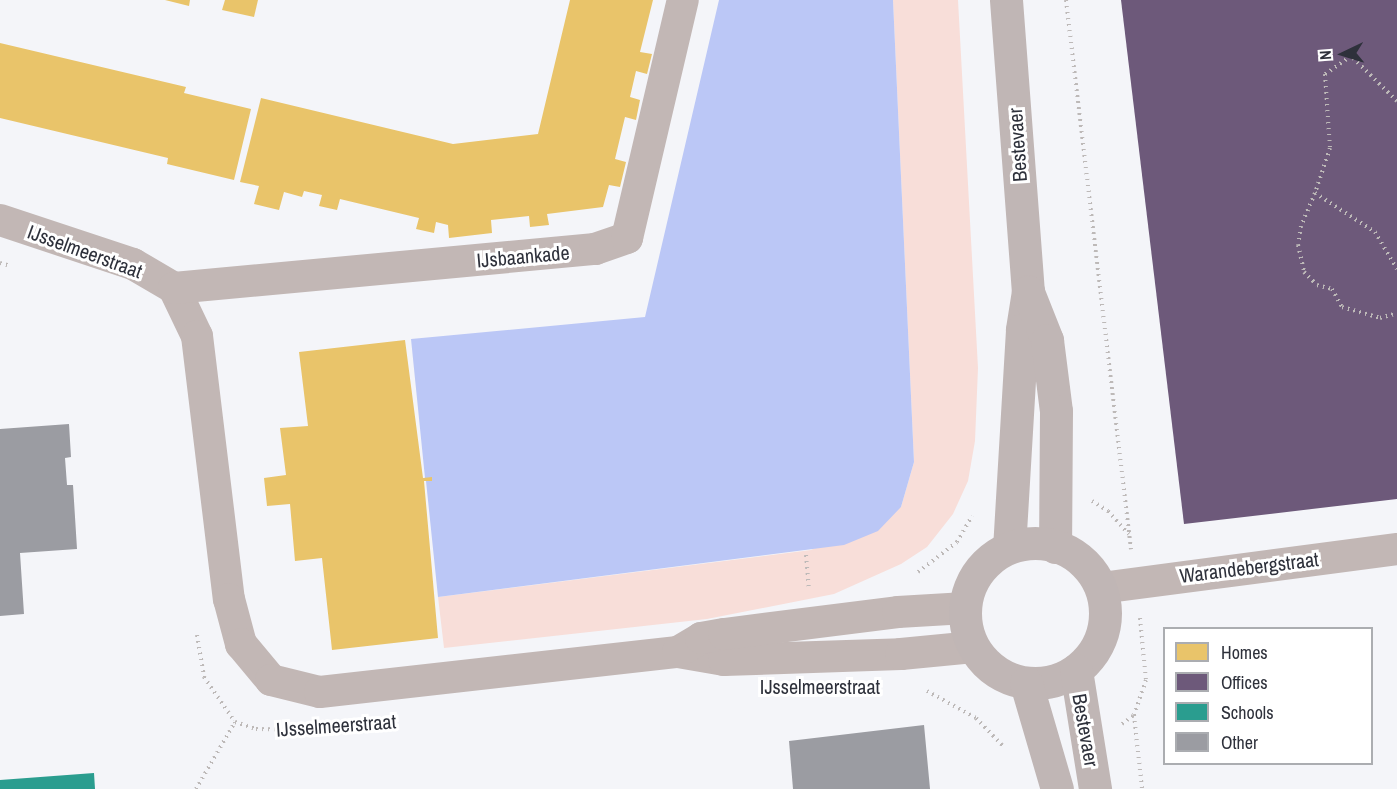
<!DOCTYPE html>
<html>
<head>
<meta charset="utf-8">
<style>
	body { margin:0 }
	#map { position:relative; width:1397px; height:789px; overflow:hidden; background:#f4f5f9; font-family:"Archivo Narrow",sans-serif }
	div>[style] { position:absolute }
	.green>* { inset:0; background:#f8ded9 }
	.water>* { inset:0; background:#bbc7f6 }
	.homes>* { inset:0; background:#e9c46a }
	.offices>* { inset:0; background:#6d597a }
	.schools>* { inset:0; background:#2a9d8f }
	.building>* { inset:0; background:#9b9ca2 }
	.path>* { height:4px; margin-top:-2px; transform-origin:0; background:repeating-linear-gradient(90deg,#bdb9b8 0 1.5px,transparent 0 6px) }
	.street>* { height:32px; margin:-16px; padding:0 16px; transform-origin:16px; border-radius:16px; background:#c2b7b5 }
	.secondary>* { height:33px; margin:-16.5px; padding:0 16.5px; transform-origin:16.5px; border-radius:16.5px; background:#c0b6b5 }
	.secondary>.ring { margin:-16.5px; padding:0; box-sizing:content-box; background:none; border:33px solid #c0b6b5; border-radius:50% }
	span { translate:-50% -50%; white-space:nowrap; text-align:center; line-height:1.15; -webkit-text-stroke:6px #fff; paint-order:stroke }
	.street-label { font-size:20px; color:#2e313b }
	.legend { position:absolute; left:1163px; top:627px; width:210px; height:138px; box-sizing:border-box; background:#fff; border:2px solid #abadb1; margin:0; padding:8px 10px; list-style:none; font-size:18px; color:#2e313b }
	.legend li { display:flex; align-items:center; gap:12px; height:30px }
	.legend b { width:30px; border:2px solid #abadb1 }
	.north { position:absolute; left:1313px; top:24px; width:60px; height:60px; -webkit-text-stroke:4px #fff; paint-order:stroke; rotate:266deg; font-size:16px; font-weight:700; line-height:24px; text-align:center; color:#2e313b }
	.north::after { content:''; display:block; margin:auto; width:21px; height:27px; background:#2e313b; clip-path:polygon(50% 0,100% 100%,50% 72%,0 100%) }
</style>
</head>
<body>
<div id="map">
	<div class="green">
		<i style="clip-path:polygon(893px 0,958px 0,978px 368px,975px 441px,968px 481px,953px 514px,927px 547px,901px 564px,834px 594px,707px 619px,444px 648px,438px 597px,811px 550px,901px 507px,914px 462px)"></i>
	</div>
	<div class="water">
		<i style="clip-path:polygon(719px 0,893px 0,914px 462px,901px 507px,878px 531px,844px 545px,438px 597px,426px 481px,432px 478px,425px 478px,411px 339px,645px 317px)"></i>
	</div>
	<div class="homes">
		<i style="clip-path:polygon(165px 0,190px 0,189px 6px)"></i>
		<i style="clip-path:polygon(225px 0,258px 0,254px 17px,222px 10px)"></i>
		<i style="clip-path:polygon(570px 0,653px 0,640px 52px,652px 54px,647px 74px,636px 71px,630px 97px,640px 100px,636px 120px,625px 117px,615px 159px,626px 162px,620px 187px,609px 185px,603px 207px,547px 214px,549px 225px,530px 227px,529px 216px,491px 220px,492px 233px,449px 238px,448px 225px,436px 222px,434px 233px,416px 229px,419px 218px,340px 199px,337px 210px,319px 206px,322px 195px,304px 191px,302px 197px,284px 192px,279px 210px,254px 204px,259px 186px,240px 182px,261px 98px,453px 144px,538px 134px)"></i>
		<i style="clip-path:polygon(0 43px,186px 87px,184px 93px,251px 109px,234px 180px,167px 164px,168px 158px,0 118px)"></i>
		<i style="clip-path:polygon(405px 340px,423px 478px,432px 477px,432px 481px,424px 481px,438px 638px,332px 650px,322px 558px,295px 561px,290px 504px,267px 506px,264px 478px,286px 475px,280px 428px,308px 426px,299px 352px)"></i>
	</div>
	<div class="offices">
		<i style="clip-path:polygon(1121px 0,1397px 0,1397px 499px,1184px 524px)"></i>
	</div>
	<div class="schools">
		<i style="clip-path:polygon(94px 773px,95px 789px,0 789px,0 780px)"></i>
	</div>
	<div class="building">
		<i style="clip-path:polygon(69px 424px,71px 457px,65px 458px,67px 485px,73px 485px,77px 549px,20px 553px,24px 614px,0 616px,0 429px)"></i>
		<i style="clip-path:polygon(924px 725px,930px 789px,793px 789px,789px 741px)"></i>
	</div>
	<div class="path">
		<i style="left:1066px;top:0;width:553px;rotate:83.25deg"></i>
		<i style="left:1397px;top:101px;width:64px;rotate:-135.6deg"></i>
		<i style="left:1351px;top:56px;width:32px;rotate:145deg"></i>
		<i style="left:1325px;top:74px;width:74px;rotate:86.1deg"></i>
		<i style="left:1330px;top:148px;width:47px;rotate:108.4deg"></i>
		<i style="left:1315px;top:193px;width:72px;rotate:33deg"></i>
		<i style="left:1375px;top:232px;width:43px;rotate:59.3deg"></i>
		<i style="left:1315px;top:193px;width:36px;rotate:113deg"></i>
		<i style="left:1301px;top:226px;width:19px;rotate:99deg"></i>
		<i style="left:1298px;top:245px;width:28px;rotate:77deg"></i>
		<i style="left:1304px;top:272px;width:18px;rotate:45deg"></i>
		<i style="left:1317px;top:285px;width:16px;rotate:15deg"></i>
		<i style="left:1332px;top:289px;width:21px;rotate:61deg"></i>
		<i style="left:1342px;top:307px;width:40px;rotate:16deg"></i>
		<i style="left:1380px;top:318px;width:18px;rotate:-16deg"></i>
		<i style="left:0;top:263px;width:11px;rotate:15deg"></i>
		<i style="left:1092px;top:501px;width:19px;rotate:32deg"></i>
		<i style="left:1108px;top:511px;width:31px;rotate:48deg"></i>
		<i style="left:806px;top:555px;width:32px;rotate:85deg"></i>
		<i style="left:918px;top:572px;width:49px;rotate:-37.6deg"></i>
		<i style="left:957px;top:542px;width:30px;rotate:-60deg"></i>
		<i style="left:1140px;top:618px;width:62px;rotate:84.5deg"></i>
		<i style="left:1146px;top:680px;width:37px;rotate:109deg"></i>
		<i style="left:1134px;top:715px;width:74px;rotate:83.8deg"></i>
		<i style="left:197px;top:635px;width:43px;rotate:80.5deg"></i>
		<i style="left:204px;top:677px;width:55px;rotate:55.4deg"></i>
		<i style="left:235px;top:722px;width:22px;rotate:18deg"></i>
		<i style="left:256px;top:729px;width:56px;rotate:1deg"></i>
		<i style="left:927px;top:691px;width:56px;rotate:28.9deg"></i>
		<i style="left:976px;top:718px;width:39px;rotate:46deg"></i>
		<i style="left:1122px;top:724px;width:15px;rotate:-37deg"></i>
		<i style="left:196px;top:789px;width:78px;rotate:-59.8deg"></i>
	</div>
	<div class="street">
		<i style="left:0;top:220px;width:140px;rotate:18.3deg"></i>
		<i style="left:133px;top:264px;width:48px;rotate:30.3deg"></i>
		<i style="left:174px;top:288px;width:53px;rotate:64.4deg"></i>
		<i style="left:197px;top:336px;width:265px;rotate:83.1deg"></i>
		<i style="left:229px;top:599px;width:47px;rotate:75.1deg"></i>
		<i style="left:241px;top:644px;width:47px;rotate:50.2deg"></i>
		<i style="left:271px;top:680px;width:50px;rotate:13.8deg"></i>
		<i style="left:320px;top:692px;width:360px;rotate:-6.4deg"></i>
		<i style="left:678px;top:652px;width:47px;rotate:9.9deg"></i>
		<i style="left:724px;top:660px;width:177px;rotate:-1.9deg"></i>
		<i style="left:901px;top:654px;width:73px;rotate:-5.5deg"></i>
		<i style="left:174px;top:288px;width:423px;rotate:-5.3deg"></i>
		<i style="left:595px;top:249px;width:34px;rotate:-19deg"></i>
		<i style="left:627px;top:238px;width:244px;rotate:-76.8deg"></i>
		<i style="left:1101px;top:588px;width:299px;rotate:-7.5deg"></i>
		<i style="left:678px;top:652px;width:27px;rotate:-31deg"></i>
		<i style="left:701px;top:638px;width:23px;rotate:-10deg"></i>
		<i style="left:724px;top:634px;width:175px;rotate:-7.2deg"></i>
		<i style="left:898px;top:612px;width:68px;rotate:-3.4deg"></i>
	</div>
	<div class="secondary">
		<i style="left:1006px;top:0;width:292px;rotate:85.7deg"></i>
		<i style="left:1028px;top:291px;width:39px;rotate:99deg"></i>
		<i style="left:1022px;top:330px;width:217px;rotate:93.4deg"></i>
		<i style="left:1028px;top:292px;width:52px;rotate:68.4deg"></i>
		<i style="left:1047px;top:340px;width:72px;rotate:82.8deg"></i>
		<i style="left:1056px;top:411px;width:136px;rotate:90.4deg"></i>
		<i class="ring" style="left:965px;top:543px;width:107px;height:107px"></i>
		<i style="left:1076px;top:670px;width:121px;rotate:80.9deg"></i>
		<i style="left:1026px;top:683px;width:110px;rotate:73.7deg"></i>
	</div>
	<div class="street-label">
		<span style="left:1017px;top:145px;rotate:-94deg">Bestevaer</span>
		<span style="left:85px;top:251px;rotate:20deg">IJsselmeerstraat</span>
		<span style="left:523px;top:256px;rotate:-5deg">IJsbaankade</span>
		<span style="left:1249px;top:567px;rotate:-7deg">Warandebergstraat</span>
		<span style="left:820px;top:686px">IJsselmeerstraat</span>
		<span style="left:336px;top:725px;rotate:-4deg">IJsselmeerstraat</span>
		<span style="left:1086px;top:730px;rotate:80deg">Bestevaer</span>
	</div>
	<ul class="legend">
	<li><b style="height:16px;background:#e9c46a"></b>Homes</li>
	<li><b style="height:16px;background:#6d597a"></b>Offices</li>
	<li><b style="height:16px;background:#2a9d8f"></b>Schools</li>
	<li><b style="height:16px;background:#9b9ca2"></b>Other</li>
	</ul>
	<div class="north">N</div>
</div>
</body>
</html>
